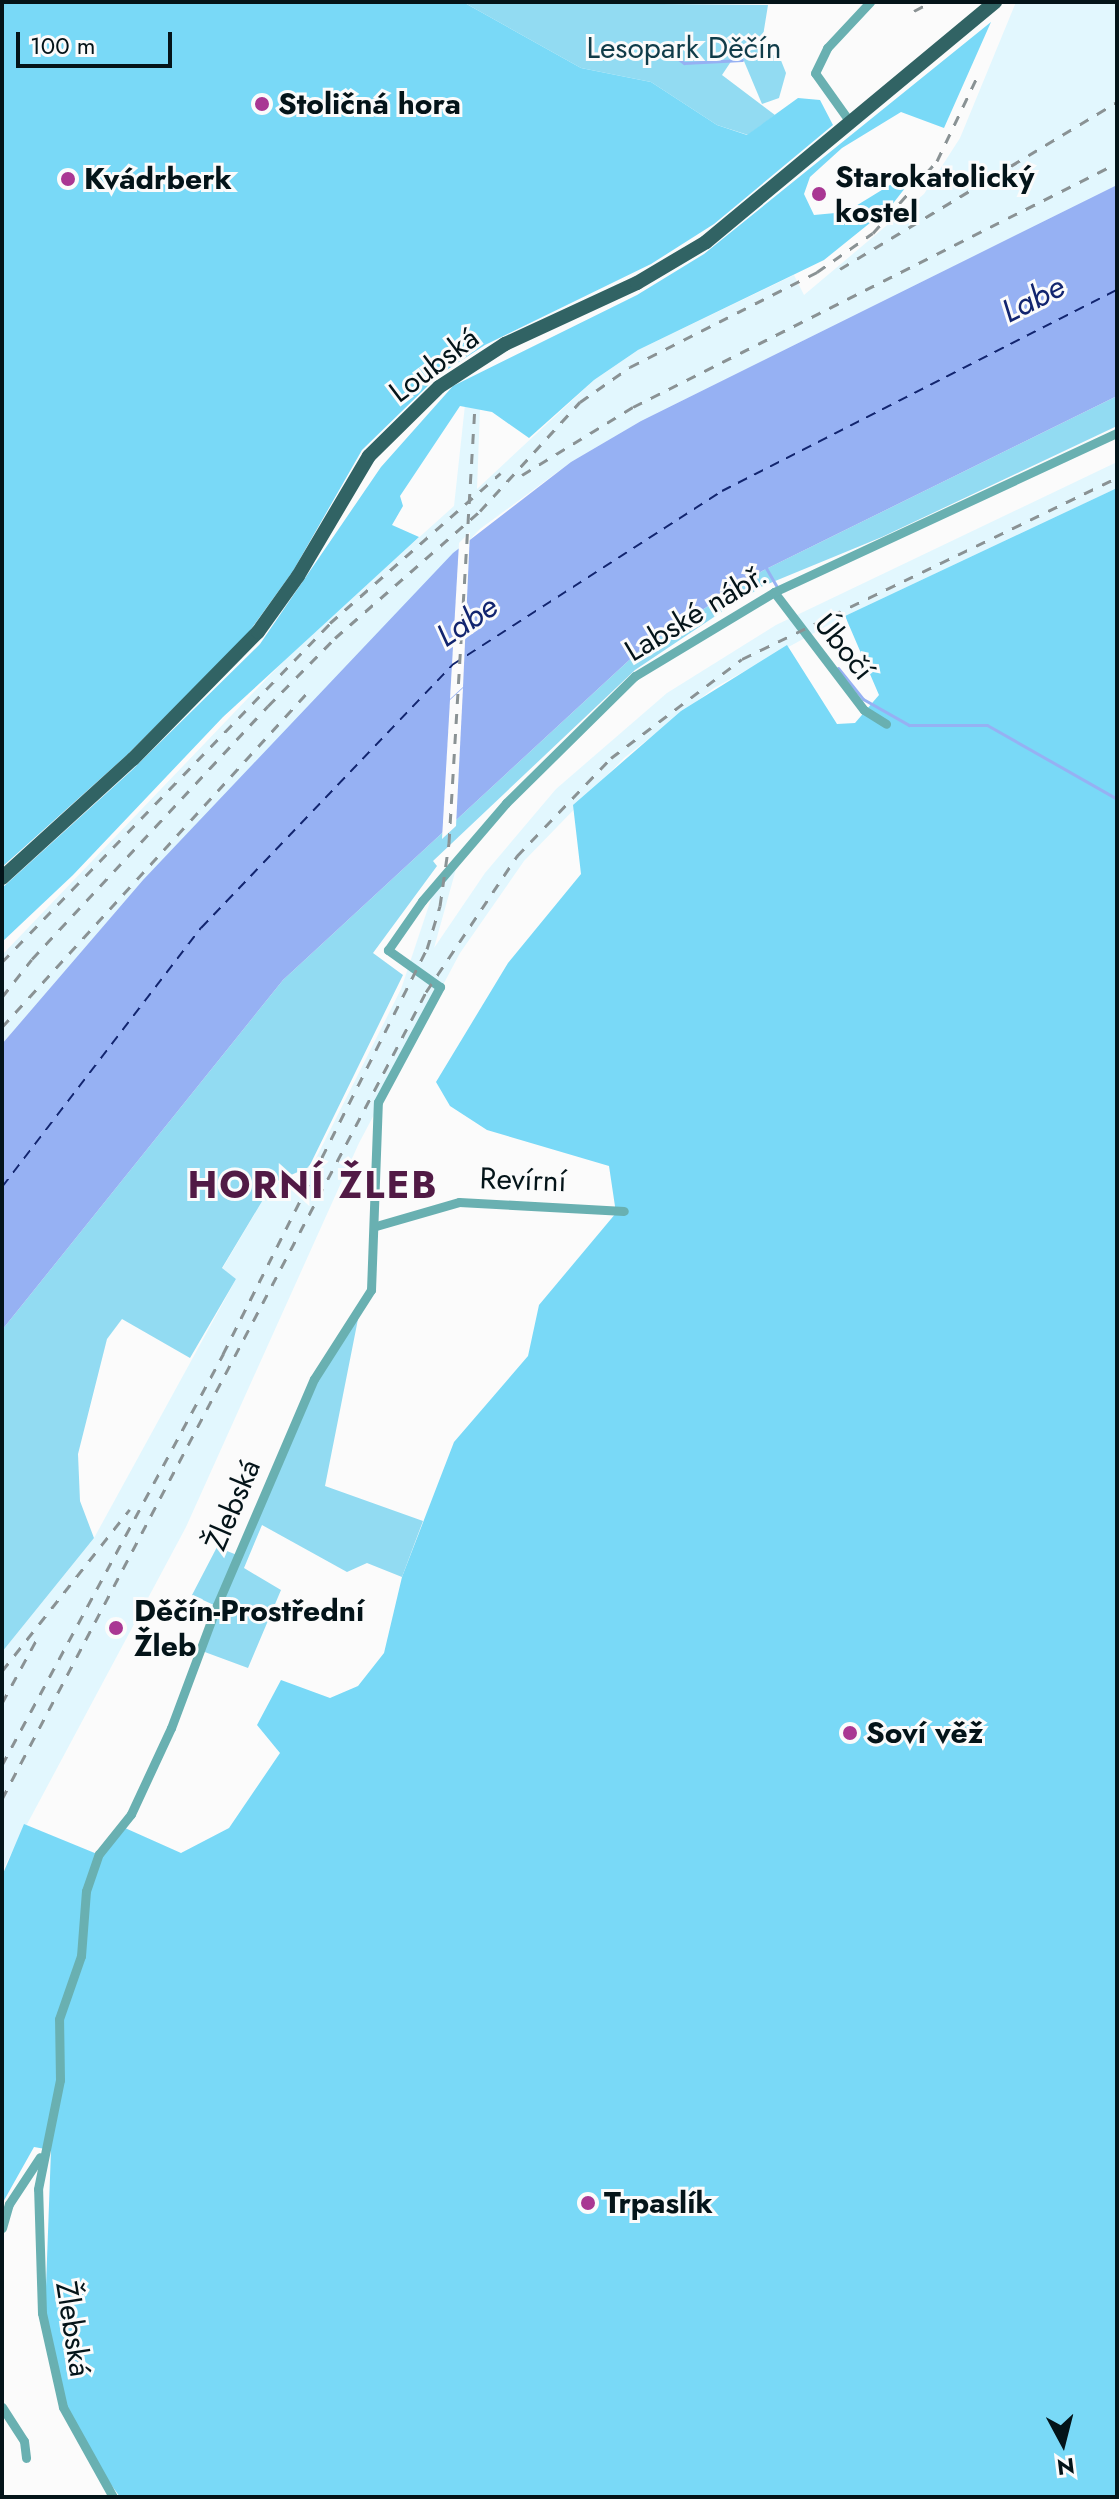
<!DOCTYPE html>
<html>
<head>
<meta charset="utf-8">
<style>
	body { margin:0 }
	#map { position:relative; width:1119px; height:2499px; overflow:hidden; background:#fbfbfb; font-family:Jost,sans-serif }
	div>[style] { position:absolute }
	.built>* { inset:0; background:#e2f7fe }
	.green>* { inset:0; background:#92dbf2 }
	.forest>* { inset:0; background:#79d9f7 }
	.water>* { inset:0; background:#96b1f3 }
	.pier>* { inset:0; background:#fbfbfb }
	.stream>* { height:3px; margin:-1.5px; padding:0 1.5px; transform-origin:1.5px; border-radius:1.5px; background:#96b1f3 }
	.ferry>* { height:2px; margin-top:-1px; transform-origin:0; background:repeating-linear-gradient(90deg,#12256f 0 10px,transparent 0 18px) }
	.street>* { height:9px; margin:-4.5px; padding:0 4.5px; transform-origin:4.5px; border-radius:4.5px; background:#69b0b1 }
	.primary>* { height:14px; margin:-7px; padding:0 7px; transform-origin:7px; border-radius:7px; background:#316364 }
	.rail>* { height:3px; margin-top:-1.5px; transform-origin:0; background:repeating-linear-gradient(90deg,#8a9294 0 10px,transparent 0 20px) }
	.dots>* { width:22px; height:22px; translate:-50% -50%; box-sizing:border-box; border:4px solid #fbfbfb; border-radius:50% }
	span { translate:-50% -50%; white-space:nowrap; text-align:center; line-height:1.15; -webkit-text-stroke:6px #fbfbfb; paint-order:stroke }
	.park-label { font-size:30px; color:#103c49 }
	.poi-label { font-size:30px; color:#041419; font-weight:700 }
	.left { translate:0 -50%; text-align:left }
	.street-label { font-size:30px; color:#041419 }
	.water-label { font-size:32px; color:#12256f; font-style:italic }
	.district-label { font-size:38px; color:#511a45; font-weight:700; letter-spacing:2px }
	.frame { position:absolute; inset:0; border:4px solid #041419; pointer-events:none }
	.north { position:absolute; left:1023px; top:2403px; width:80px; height:80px; -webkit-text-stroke:6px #fbfbfb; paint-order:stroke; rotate:173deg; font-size:22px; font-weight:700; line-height:32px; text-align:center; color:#041419 }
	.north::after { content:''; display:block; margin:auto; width:28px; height:36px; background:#041419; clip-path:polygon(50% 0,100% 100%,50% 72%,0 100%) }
	.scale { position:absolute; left:16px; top:32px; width:156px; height:36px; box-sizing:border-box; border:4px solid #041419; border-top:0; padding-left:10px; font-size:24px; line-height:28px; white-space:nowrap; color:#041419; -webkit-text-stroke:6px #fbfbfb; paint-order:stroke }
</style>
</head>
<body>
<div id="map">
	<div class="built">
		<i style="clip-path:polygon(1016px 2px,1117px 2px,1117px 185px,641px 421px,571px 462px,480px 529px,143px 880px,2px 1044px,2px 955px,297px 647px,454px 506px,465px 405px,480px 409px,477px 489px,594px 380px,638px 350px,794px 275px,804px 295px,924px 194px,960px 138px)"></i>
		<i style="clip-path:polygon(1117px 462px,1117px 488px,845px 616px,714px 688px,624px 758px,524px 861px,460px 953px,359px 1143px,186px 1527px,2px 1871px,2px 1652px,94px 1538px,236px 1279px,222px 1269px,273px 1183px,306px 1178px,401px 989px,432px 896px,456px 869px,434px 948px,485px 873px,556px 789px,667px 693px,776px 625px)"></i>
	</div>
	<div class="green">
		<i style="clip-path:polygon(463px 2px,768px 5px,763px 36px,742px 45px,722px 75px,775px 115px,748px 135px,717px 125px,651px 82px,581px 68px)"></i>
		<i style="clip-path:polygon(757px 48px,780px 58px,786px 73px,779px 98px,762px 104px,741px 54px)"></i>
		<i style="clip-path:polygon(1117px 396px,1117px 426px,882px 537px,763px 586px,717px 615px,635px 670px,433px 861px,437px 866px,373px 953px,403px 975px,309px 1167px,273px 1183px,222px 1268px,236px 1279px,190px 1358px,122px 1319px,107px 1339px,78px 1454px,80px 1501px,94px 1538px,2px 1652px,2px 1330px,283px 980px,639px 651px,762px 571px)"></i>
		<i style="clip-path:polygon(359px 1314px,325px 1486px,423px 1521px,402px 1577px,367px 1563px,347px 1572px,262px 1525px,244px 1568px,281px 1590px,248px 1668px,202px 1651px,216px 1606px,192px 1595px,217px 1547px,237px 1555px,314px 1379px)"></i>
	</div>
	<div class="forest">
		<i style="clip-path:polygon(2px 2px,463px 2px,581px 68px,651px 82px,717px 125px,747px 135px,798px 98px,820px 100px,833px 125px,714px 224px,651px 264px,485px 345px,439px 375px,362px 450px,293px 571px,249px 632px,128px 754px,2px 867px)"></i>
		<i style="clip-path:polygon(991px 22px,944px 128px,901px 112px,842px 148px,810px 177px,804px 194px,814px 215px,846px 212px,903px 177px,909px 183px,891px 206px,824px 260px,638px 350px,594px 380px,529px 438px,492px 412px,460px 406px,400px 496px,403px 506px,392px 525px,419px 537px,223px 717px,73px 875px,2px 942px,2px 888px,131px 771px,260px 644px,381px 467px,453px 386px,637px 295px,704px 254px)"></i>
		<i style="clip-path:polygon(1117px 488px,1117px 2497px,120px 2497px,72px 2431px,45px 2314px,51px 2150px,34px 2147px,2px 2204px,2px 1876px,24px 1824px,102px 1856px,125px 1828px,181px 1853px,229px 1828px,280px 1753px,257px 1725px,281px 1680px,330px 1698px,358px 1686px,384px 1653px,402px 1577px,454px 1442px,528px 1356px,539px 1305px,616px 1213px,609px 1166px,487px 1130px,450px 1106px,436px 1082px,508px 963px,581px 874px,573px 805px,681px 711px,787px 645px,837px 724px,855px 723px,879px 695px,845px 616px)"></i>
	</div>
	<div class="water">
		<i style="clip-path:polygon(1117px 185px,1117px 396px,762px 571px,639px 651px,283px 980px,2px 1330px,2px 1044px,143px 880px,453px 553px,571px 462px,641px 421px)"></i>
	</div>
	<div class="pier">
		<i style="clip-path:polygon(470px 532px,463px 687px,450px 699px,459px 543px)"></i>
		<i style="clip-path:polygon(463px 688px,456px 826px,442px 839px,450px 700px)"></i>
	</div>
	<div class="stream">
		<i style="left:673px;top:55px;width:14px;rotate:36deg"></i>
		<i style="left:684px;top:63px;width:58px;rotate:-3deg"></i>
		<i style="left:766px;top:568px;width:24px;rotate:60deg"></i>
		<i style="left:838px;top:668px;width:40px;rotate:51deg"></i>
		<i style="left:863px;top:699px;width:53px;rotate:29.5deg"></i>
		<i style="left:909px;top:725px;width:78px"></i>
		<i style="left:987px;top:725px;width:150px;rotate:29.6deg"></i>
	</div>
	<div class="ferry">
		<i style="left:2px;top:1187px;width:327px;rotate:-52.5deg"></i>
		<i style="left:201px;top:928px;width:364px;rotate:-46.3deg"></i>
		<i style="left:452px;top:665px;width:321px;rotate:-32.8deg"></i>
		<i style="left:722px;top:491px;width:443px;rotate:-27deg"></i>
	</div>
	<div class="street">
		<i style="left:850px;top:122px;width:60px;rotate:-125.5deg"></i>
		<i style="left:815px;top:73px;width:28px;rotate:-64deg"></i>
		<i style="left:827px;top:48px;width:63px;rotate:-46.9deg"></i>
		<i style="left:774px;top:592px;width:148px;rotate:52.7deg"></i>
		<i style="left:864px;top:710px;width:26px;rotate:32deg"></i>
		<i style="left:376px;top:1226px;width:86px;rotate:-16.1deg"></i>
		<i style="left:459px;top:1202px;width:165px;rotate:3.1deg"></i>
		<i style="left:2px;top:2228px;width:25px;rotate:-74deg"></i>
		<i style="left:9px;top:2204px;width:56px;rotate:-56.6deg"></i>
		<i style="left:2px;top:2407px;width:40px;rotate:57.1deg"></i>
		<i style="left:24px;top:2441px;width:17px;rotate:83deg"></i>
		<i style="left:113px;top:2497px;width:103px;rotate:-119.1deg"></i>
		<i style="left:63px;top:2407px;width:96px;rotate:-102.6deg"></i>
		<i style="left:42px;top:2313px;width:124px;rotate:-91.8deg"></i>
		<i style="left:38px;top:2189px;width:111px;rotate:-78.6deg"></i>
		<i style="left:60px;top:2080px;width:61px;rotate:-90.9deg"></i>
		<i style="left:59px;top:2019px;width:67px;rotate:-70.8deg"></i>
		<i style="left:81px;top:1956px;width:65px;rotate:-85.6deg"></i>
		<i style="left:86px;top:1891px;width:39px;rotate:-71deg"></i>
		<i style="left:99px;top:1854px;width:51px;rotate:-51.3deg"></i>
		<i style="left:131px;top:1814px;width:95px;rotate:-65.1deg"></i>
		<i style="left:171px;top:1728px;width:131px;rotate:-69.5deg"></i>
		<i style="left:217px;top:1605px;width:246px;rotate:-66.8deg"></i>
		<i style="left:314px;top:1379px;width:106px;rotate:-57.4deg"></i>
		<i style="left:371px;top:1290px;width:188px;rotate:-87.9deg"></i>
		<i style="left:378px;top:1102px;width:131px;rotate:-61.7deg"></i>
		<i style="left:440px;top:987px;width:64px;rotate:-144.6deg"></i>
		<i style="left:388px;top:950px;width:60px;rotate:-55.2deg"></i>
		<i style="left:422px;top:901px;width:129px;rotate:-49.4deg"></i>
		<i style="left:506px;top:803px;width:181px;rotate:-44.6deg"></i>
		<i style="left:635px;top:676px;width:162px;rotate:-31.1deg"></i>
		<i style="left:774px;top:592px;width:378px;rotate:-24.9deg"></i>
	</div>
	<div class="primary">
		<i style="left:2px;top:878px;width:177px;rotate:-42.3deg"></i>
		<i style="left:133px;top:759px;width:178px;rotate:-45.5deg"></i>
		<i style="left:258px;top:632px;width:69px;rotate:-54.5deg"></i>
		<i style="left:298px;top:576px;width:139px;rotate:-59.4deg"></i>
		<i style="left:369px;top:456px;width:98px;rotate:-44.6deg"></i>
		<i style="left:439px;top:387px;width:79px;rotate:-33.1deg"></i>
		<i style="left:505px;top:344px;width:145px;rotate:-24.8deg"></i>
		<i style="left:637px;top:283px;width:80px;rotate:-30.7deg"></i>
		<i style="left:706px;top:242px;width:376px;rotate:-39.7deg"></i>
	</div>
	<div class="rail">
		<i style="left:914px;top:11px;width:19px;rotate:-28deg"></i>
		<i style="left:840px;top:269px;width:323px;rotate:-31.1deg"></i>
		<i style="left:522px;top:475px;width:130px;rotate:-31.5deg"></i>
		<i style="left:633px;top:407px;width:542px;rotate:-26.75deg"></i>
		<i style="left:2px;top:962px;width:472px;rotate:-45.9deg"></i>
		<i style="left:330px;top:623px;width:227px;rotate:-41.3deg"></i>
		<i style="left:2px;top:997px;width:48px;rotate:-51.7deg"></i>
		<i style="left:32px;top:959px;width:346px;rotate:-47deg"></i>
		<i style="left:268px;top:706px;width:95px;rotate:-45.4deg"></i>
		<i style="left:335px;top:638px;width:193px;rotate:-41.2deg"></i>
		<i style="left:480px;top:511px;width:148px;rotate:-47.5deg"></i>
		<i style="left:580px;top:402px;width:61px;rotate:-35deg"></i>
		<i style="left:630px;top:367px;width:210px;rotate:-26.9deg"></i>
		<i style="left:817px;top:272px;width:68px;rotate:-34.9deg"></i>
		<i style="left:873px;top:233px;width:96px;rotate:-48.4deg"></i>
		<i style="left:937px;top:161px;width:98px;rotate:-64.5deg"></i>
		<i style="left:2px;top:1027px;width:458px;rotate:-47.6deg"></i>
		<i style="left:2px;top:1671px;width:206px;rotate:-51.7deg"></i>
		<i style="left:2px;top:1703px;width:77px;rotate:-61.4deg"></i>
		<i style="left:2px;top:1765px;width:467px;rotate:-61.7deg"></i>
		<i style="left:223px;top:1354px;width:453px;rotate:-63.3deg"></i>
		<i style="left:427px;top:949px;width:45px;rotate:-73.2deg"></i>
		<i style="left:440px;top:906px;width:64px;rotate:-81.9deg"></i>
		<i style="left:449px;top:843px;width:436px;rotate:-86.6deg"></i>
		<i style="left:2px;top:1799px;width:912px;rotate:-62.28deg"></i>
		<i style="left:426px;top:992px;width:164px;rotate:-56.2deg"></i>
		<i style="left:517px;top:856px;width:136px;rotate:-46.2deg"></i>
		<i style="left:611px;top:758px;width:164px;rotate:-37.1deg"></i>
		<i style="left:742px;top:659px;width:416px;rotate:-25.8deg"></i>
	</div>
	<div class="dots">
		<i style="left:262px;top:104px;background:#a93793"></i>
		<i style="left:68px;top:179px;background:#a93793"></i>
		<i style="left:819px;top:194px;background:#a93793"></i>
		<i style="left:116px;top:1628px;background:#a93793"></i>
		<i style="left:850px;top:1733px;background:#a93793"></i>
		<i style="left:588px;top:2203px;background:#a93793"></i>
	</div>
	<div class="park-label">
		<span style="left:684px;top:48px">Lesopark Děčín</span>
	</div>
	<div class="poi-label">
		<span class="left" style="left:278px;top:104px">Stoličná hora</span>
		<span class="left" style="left:835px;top:194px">Starokatolický<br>kostel</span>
		<span class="left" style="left:84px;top:179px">Kvádrberk</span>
		<span class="left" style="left:134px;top:1628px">Děčín-Prostřední<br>Žleb</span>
		<span class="left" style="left:866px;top:1733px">Soví věž</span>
		<span class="left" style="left:604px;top:2203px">Trpaslík</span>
	</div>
	<div class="street-label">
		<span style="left:434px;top:365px;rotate:-37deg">Loubská</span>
		<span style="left:696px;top:613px;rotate:-31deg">Labské nábř.</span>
		<span style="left:844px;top:647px;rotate:51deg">Úbočí</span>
		<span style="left:523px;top:1180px;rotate:2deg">Revírní</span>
		<span style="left:233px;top:1505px;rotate:-67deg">Žlebská</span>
		<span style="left:73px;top:2329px;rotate:81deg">Žlebská</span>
	</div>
	<div class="water-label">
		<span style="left:1033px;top:299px;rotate:-27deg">Labe</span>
		<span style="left:467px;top:621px;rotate:-34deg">Labe</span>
	</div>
	<div class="district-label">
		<span style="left:313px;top:1185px">HORNÍ ŽLEB</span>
	</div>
	<div class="frame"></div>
	<div class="north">N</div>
	<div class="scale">100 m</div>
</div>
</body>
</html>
